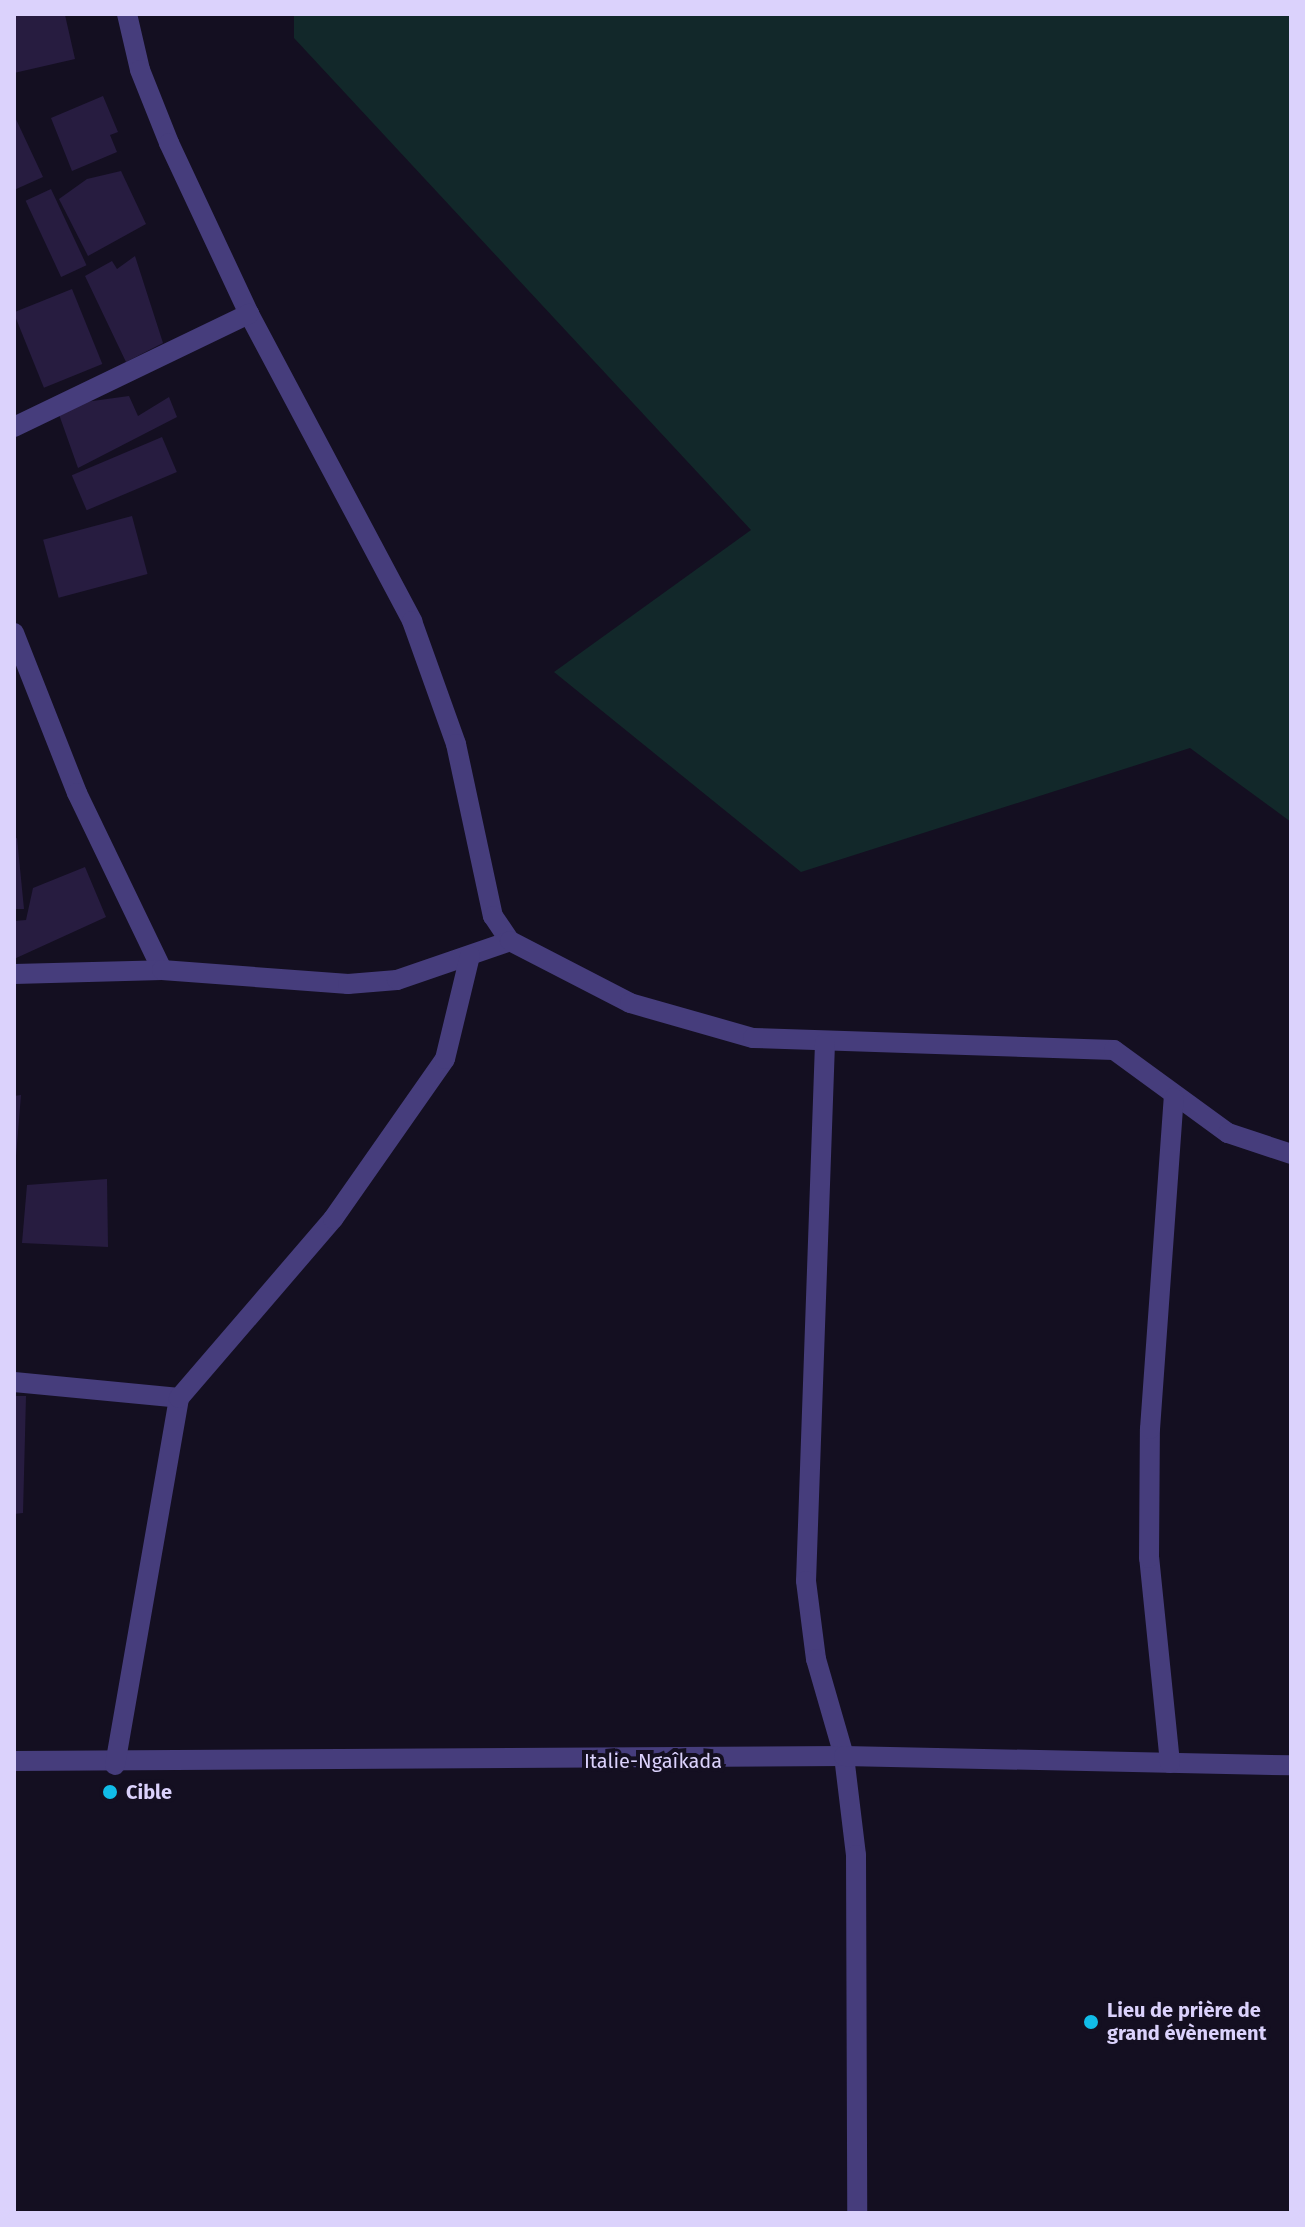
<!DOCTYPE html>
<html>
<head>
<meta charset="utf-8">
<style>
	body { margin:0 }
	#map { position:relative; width:1305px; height:2227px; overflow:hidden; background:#140f21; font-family:"Fira Sans",sans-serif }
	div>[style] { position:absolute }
	.green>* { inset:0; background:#12282a }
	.building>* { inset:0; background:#271c40; transform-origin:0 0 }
	.minor>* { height:20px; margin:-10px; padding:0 10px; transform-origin:10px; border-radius:10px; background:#463d7c }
	.dots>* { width:22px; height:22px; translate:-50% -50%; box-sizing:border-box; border:4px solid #140f21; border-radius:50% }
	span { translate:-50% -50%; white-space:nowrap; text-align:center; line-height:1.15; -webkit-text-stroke:8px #140f21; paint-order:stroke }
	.street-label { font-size:20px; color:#dbd2fc }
	.poi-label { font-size:20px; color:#dbd2fc; font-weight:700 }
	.left { translate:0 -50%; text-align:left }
	.frame { position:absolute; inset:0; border:16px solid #dbd2fc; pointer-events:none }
</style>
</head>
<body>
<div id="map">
	<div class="green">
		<i style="clip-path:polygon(294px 14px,1291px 14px,1291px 822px,1190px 748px,801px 872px,554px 672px,751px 530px,294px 38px)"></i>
	</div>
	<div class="building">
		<i style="clip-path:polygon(14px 14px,65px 15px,75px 59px,14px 73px)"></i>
		<i style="clip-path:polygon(103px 96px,118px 132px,110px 135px,117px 152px,72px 171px,51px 118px)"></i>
		<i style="clip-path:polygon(14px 115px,43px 177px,14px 190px)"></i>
		<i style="clip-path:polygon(121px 171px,146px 224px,88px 256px,59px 199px,87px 179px)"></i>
		<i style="left:51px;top:189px;width:84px;height:28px;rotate:65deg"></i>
		<i style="clip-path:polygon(135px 256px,163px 343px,126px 362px,85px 276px,112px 261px,117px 269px)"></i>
		<i style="left:72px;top:289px;width:81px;height:63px;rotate:68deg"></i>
		<i style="clip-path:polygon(129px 396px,138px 416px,169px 397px,177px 417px,78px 468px,56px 406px)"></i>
		<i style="left:162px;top:437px;width:38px;height:98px;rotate:67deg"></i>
		<i style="left:132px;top:516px;width:60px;height:92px;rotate:75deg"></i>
		<i style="clip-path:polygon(17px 838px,24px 909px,14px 909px,14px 839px)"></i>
		<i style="clip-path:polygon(85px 867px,106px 917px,14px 959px,14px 921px,26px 920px,33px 888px)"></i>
		<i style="clip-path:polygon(21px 1095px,16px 1156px,14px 1155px,14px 1096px)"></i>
		<i style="clip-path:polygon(107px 1179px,108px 1247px,22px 1243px,27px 1185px)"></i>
		<i style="clip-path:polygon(14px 1396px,26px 1396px,23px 1513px,14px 1514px)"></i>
	</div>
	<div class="minor">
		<i style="left:127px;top:14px;width:57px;rotate:76.9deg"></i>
		<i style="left:140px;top:70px;width:79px;rotate:68.3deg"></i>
		<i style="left:169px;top:143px;width:189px;rotate:64.9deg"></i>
		<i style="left:249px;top:314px;width:348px;rotate:62deg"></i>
		<i style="left:412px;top:621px;width:131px;rotate:70.3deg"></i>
		<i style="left:456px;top:744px;width:176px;rotate:77.9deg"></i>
		<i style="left:493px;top:916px;width:30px;rotate:56deg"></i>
		<i style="left:14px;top:427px;width:261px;rotate:-25.7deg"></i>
		<i style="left:14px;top:633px;width:172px;rotate:68.5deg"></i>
		<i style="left:77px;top:793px;width:196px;rotate:64.3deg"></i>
		<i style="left:14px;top:974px;width:148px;rotate:-1.5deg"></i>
		<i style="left:162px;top:970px;width:187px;rotate:4.3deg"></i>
		<i style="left:348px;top:984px;width:49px;rotate:-4.7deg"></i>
		<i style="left:397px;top:980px;width:120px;rotate:-19deg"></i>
		<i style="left:510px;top:941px;width:135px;rotate:27.3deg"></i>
		<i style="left:630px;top:1003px;width:128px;rotate:15.9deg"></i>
		<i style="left:753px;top:1038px;width:361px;rotate:1.9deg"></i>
		<i style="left:1114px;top:1050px;width:141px;rotate:36.1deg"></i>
		<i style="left:1228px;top:1133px;width:66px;rotate:18.4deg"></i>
		<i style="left:825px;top:1043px;width:538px;rotate:92.02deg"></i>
		<i style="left:806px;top:1581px;width:79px;rotate:82.7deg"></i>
		<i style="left:816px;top:1659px;width:101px;rotate:73.9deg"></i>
		<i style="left:844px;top:1756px;width:100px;rotate:83.1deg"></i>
		<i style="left:856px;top:1855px;width:358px;rotate:89.8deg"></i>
		<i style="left:14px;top:1382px;width:166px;rotate:5.5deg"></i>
		<i style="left:14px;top:1761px;width:830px;rotate:-0.35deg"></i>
		<i style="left:844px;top:1756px;width:447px;rotate:1.2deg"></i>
		<i style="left:1170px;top:1763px;width:206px;rotate:-95.8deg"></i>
		<i style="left:1149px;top:1558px;width:129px;rotate:-89.6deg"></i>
		<i style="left:1150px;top:1429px;width:332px;rotate:-85.9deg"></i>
		<i style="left:115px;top:1765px;width:373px;rotate:-80.1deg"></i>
		<i style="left:179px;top:1398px;width:236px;rotate:-49.3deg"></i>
		<i style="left:333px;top:1219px;width:195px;rotate:-55deg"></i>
		<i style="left:445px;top:1059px;width:106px;rotate:-76.4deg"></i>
	</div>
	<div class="dots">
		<i style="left:110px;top:1792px;background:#11bce8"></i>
		<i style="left:1091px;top:2022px;background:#11bce8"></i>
	</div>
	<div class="street-label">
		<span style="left:653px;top:1761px">Italie-Ngaîkada</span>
	</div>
	<div class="poi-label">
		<span class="left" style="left:126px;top:1792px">Cible</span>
		<span class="left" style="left:1107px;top:2022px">Lieu de prière de<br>grand évènement</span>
	</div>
	<div class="frame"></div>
</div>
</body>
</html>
